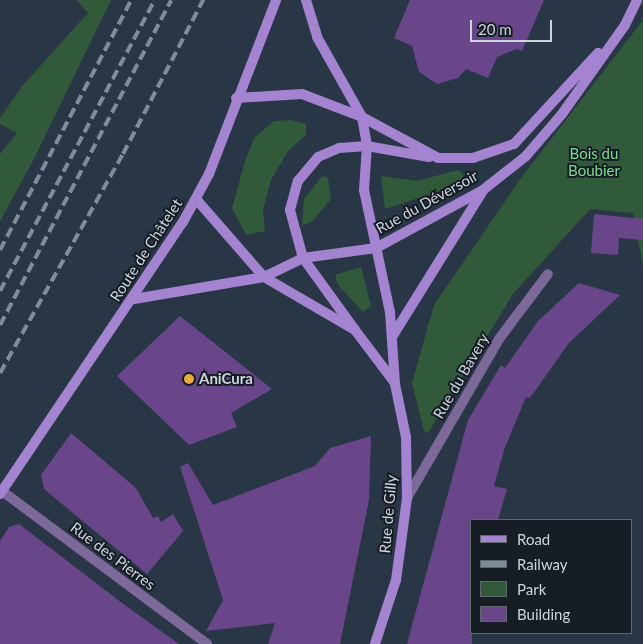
<!DOCTYPE html>
<html>
<head>
<meta charset="utf-8">
<style>
	body { margin:0 }
	#map { position:relative; width:643px; height:644px; overflow:hidden; background:#293646; font-family:Lato,sans-serif }
	div>[style] { position:absolute }
	.green>* { inset:0; background:#305a39 }
	.building>* { inset:0; background:#694689 }
	.minor>* { height:10px; margin:-5px; padding:0 5px; transform-origin:5px; border-radius:5px; background:#7c6899 }
	.secondary>* { height:10px; margin:-5px; padding:0 5px; transform-origin:5px; border-radius:5px; background:#a484d1 }
	.rail>* { height:4px; margin-top:-2px; transform-origin:0; background:repeating-linear-gradient(90deg,#818c99 0 10px,transparent 0 15px) }
	.dots>* { width:14px; height:14px; translate:-50% -50%; box-sizing:border-box; border:2px solid #171d25; border-radius:50% }
	span { translate:-50% -50%; white-space:nowrap; text-align:center; line-height:1.15; -webkit-text-stroke:4px #171d25; paint-order:stroke }
	.park-label { font-size:15px; color:#7bdc90 }
	.street-label { font-size:15px; color:#ccd5df }
	.poi-label { font-size:15px; color:#ccd5df; font-weight:700 }
	.left { translate:0 -50%; text-align:left }
	.legend { position:absolute; left:470px; top:519px; width:162px; height:115px; box-sizing:border-box; background:#171d25; border:1px solid #5f676f; margin:0; padding:6px 9px; list-style:none; font-size:15px; color:#ccd5df }
	.legend li { display:flex; align-items:center; gap:10px; height:25px }
	.legend b { width:25px; border:1px solid #5f676f }
	.scale { position:absolute; left:470px; top:20px; width:82px; height:22px; box-sizing:border-box; border:2px solid #ccd5df; border-top:0; padding-left:6px; font-size:15px; line-height:18px; white-space:nowrap; color:#ccd5df; -webkit-text-stroke:4px #171d25; paint-order:stroke }
</style>
</head>
<body>
<div id="map">
	<div class="green">
		<i style="clip-path:polygon(77px 0,111px 0,34px 159px,0 221px,0 154px,17px 133px,0 124px,0 118px,22px 86px,88px 13px)"></i>
		<i style="clip-path:polygon(643px 20px,643px 266px,633px 213px,590px 209px,513px 294px,428px 433px,424px 431px,412px 383px,434px 305px,521px 178px)"></i>
		<i style="clip-path:polygon(291px 120px,306px 124px,306px 135px,288px 151px,271px 180px,263px 210px,265px 231px,246px 235px,232px 208px,245px 161px,255px 137px,274px 121px)"></i>
		<i style="clip-path:polygon(458px 170px,463px 174px,461px 184px,385px 209px,381px 176px,417px 181px)"></i>
		<i style="clip-path:polygon(322px 176px,328px 178px,331px 199px,313px 221px,302px 226px,304px 199px)"></i>
		<i style="clip-path:polygon(361px 267px,371px 306px,363px 312px,338px 285px,335px 275px)"></i>
	</div>
	<div class="building">
		<i style="clip-path:polygon(410px 0,544px 0,522px 51px,517px 49px,497px 57px,488px 78px,466px 69px,458px 78px,437px 84px,419px 72px,412px 46px,394px 38px)"></i>
		<i style="clip-path:polygon(594px 214px,643px 219px,643px 240px,619px 238px,618px 255px,591px 253px)"></i>
		<i style="clip-path:polygon(579px 283px,620px 295px,569px 343px,530px 398px,526px 397px,504px 450px,494px 486px,507px 489px,498px 520px,472px 520px,472px 644px,407px 644px,468px 420px,501px 365px,505px 368px,538px 321px)"></i>
		<i style="clip-path:polygon(180px 316px,272px 389px,231px 413px,237px 427px,189px 445px,117px 376px)"></i>
		<i style="clip-path:polygon(71px 433px,136px 488px,153px 518px,158px 516px,161px 522px,173px 514px,183px 531px,147px 574px,44px 489px,41px 475px)"></i>
		<i style="clip-path:polygon(371px 436px,369px 500px,340px 644px,268px 644px,275px 623px,206px 631px,223px 600px,180px 467px,188px 463px,213px 505px,315px 466px,330px 448px)"></i>
		<i style="clip-path:polygon(19px 524px,122px 603px,179px 644px,0 644px,0 541px,9px 527px)"></i>
	</div>
	<div class="minor">
		<i style="left:2px;top:491px;width:256px;rotate:36.7deg"></i>
		<i style="left:407px;top:498px;width:184px;rotate:-59.9deg"></i>
		<i style="left:499px;top:339px;width:81px;rotate:-53deg"></i>
	</div>
	<div class="secondary">
		<i style="left:306px;top:0;width:39px;rotate:73deg"></i>
		<i style="left:317px;top:37px;width:92px;rotate:60.6deg"></i>
		<i style="left:362px;top:117px;width:29px;rotate:80deg"></i>
		<i style="left:367px;top:146px;width:44px;rotate:93.9deg"></i>
		<i style="left:364px;top:190px;width:125px;rotate:78deg"></i>
		<i style="left:390px;top:312px;width:72px;rotate:86deg"></i>
		<i style="left:395px;top:384px;width:54px;rotate:78.3deg"></i>
		<i style="left:406px;top:437px;width:61px;rotate:89.1deg"></i>
		<i style="left:407px;top:498px;width:83px;rotate:97.6deg"></i>
		<i style="left:396px;top:580px;width:67px;rotate:108.2deg"></i>
		<i style="left:236px;top:98px;width:66px;rotate:-3.5deg"></i>
		<i style="left:302px;top:94px;width:64px;rotate:21deg"></i>
		<i style="left:362px;top:117px;width:86px;rotate:28.3deg"></i>
		<i style="left:438px;top:158px;width:35px"></i>
		<i style="left:473px;top:158px;width:43px;rotate:-18.9deg"></i>
		<i style="left:514px;top:144px;width:124px;rotate:-47.3deg"></i>
		<i style="left:196px;top:199px;width:103px;rotate:48.9deg"></i>
		<i style="left:264px;top:277px;width:105px;rotate:30.2deg"></i>
		<i style="left:355px;top:330px;width:66px;rotate:53deg"></i>
		<i style="left:134px;top:299px;width:132px;rotate:-9.6deg"></i>
		<i style="left:264px;top:277px;width:43px;rotate:-26deg"></i>
		<i style="left:303px;top:258px;width:74px;rotate:-7.8deg"></i>
		<i style="left:376px;top:248px;width:122px;rotate:-28.5deg"></i>
		<i style="left:483px;top:190px;width:55px;rotate:-38.3deg"></i>
		<i style="left:526px;top:156px;width:55px;rotate:-49.4deg"></i>
		<i style="left:562px;top:114px;width:109px;rotate:-54.7deg"></i>
		<i style="left:625px;top:25px;width:28px;rotate:-64deg"></i>
		<i style="left:355px;top:330px;width:89px;rotate:-125.8deg"></i>
		<i style="left:303px;top:258px;width:50px;rotate:-105.2deg"></i>
		<i style="left:290px;top:210px;width:30px;rotate:-75deg"></i>
		<i style="left:298px;top:181px;width:31px;rotate:-50deg"></i>
		<i style="left:318px;top:157px;width:23px;rotate:-23deg"></i>
		<i style="left:339px;top:148px;width:28px;rotate:-4deg"></i>
		<i style="left:367px;top:146px;width:63px;rotate:10.1deg"></i>
		<i style="left:392px;top:337px;width:172px;rotate:-58.1deg"></i>
		<i style="left:0;top:494px;width:328px;rotate:-56.1deg"></i>
		<i style="left:183px;top:222px;width:55px;rotate:-61.6deg"></i>
		<i style="left:209px;top:174px;width:186px;rotate:-68.9deg"></i>
	</div>
	<div class="rail">
		<i style="left:0;top:250px;width:282px;rotate:-62.3deg"></i>
		<i style="left:0;top:291px;width:330px;rotate:-62deg"></i>
		<i style="left:0;top:325px;width:367px;rotate:-62.2deg"></i>
		<i style="left:0;top:373px;width:251px;rotate:-60.7deg"></i>
		<i style="left:123px;top:154px;width:174px;rotate:-62.5deg"></i>
	</div>
	<div class="dots">
		<i style="left:189px;top:379px;background:#e8ab37"></i>
	</div>
	<div class="park-label">
		<span style="left:594px;top:162px">Bois du<br>Boubier</span>
	</div>
	<div class="street-label">
		<span style="left:427px;top:202px;rotate:-29deg">Rue du Déversoir</span>
		<span style="left:146px;top:250px;rotate:-57deg">Route de Châtelet</span>
		<span style="left:461px;top:376px;rotate:-60deg">Rue du Bavery</span>
		<span style="left:388px;top:514px;rotate:-85deg">Rue de Gilly</span>
		<span style="left:113px;top:556px;rotate:37deg">Rue des Pierres</span>
	</div>
	<div class="poi-label">
		<span class="left" style="left:199px;top:379px">AniCura</span>
	</div>
	<ul class="legend">
	<li><b style="height:6px;background:#a484d1"></b>Road</li>
	<li><b style="height:6px;background:#818c99"></b>Railway</li>
	<li><b style="height:14px;background:#305a39"></b>Park</li>
	<li><b style="height:14px;background:#694689"></b>Building</li>
	</ul>
	<div class="scale">20 m</div>
</div>
</body>
</html>
